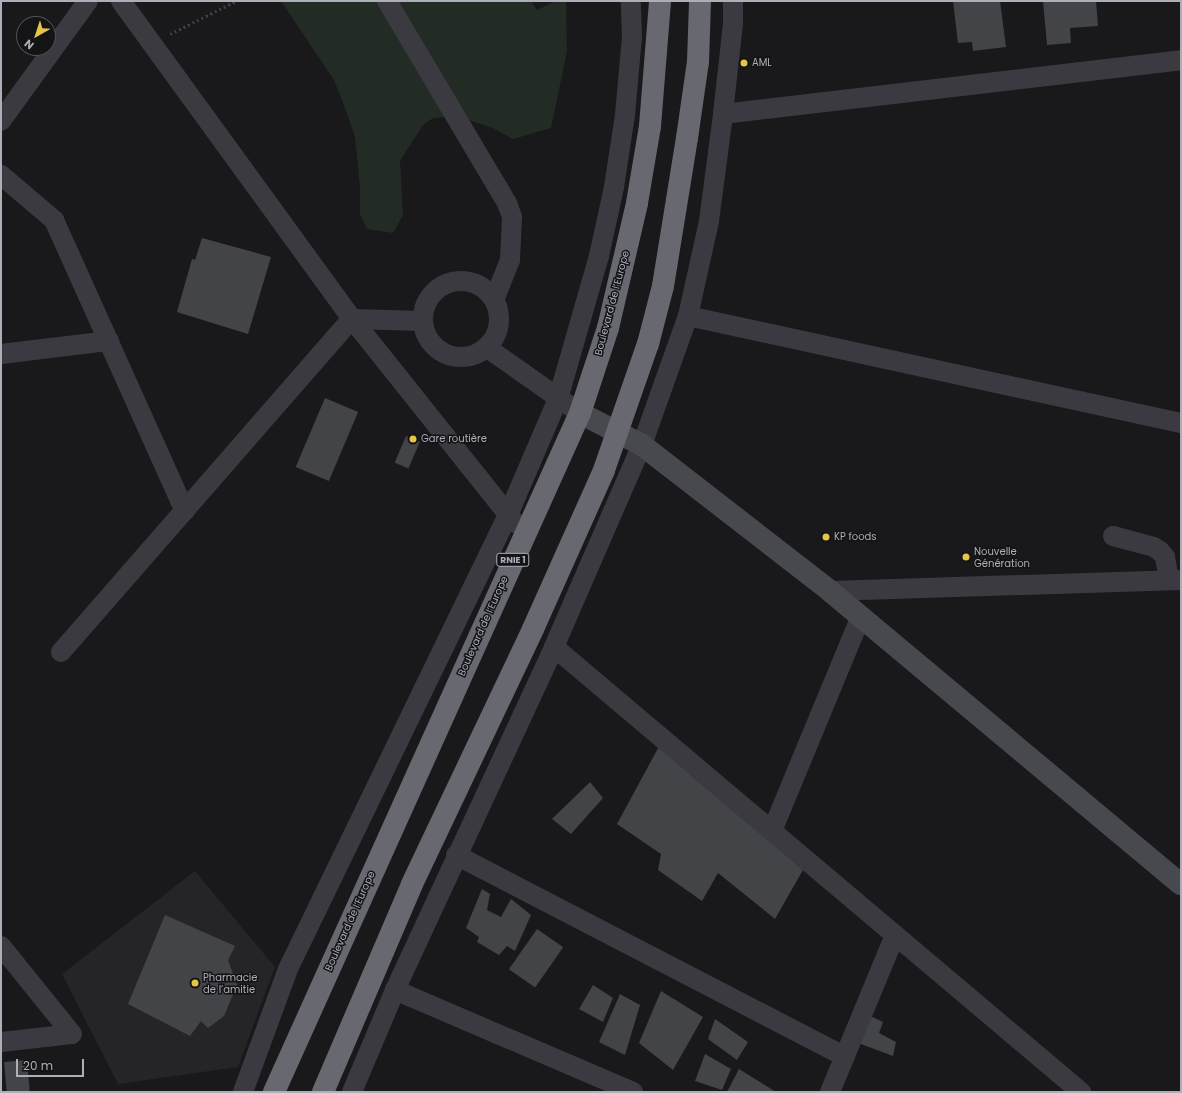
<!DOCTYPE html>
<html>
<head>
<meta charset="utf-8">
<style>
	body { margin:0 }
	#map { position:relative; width:1182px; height:1093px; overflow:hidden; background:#19191b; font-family:Poppins,sans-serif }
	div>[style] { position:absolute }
	.built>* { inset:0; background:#252528 }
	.green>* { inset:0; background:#232b25 }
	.building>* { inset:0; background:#434448; transform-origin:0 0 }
	.path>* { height:2.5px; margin-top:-1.25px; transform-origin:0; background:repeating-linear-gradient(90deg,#404147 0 2px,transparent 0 5px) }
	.street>* { height:20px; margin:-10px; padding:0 10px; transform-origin:10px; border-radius:10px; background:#3a3a40 }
	.street>.ring { margin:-10px; padding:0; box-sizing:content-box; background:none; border:20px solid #3a3a40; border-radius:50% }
	.secondary>* { height:22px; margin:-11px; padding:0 11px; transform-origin:11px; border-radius:11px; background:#48494f }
	.highway>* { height:22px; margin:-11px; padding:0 11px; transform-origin:11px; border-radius:11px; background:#676870 }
	.dots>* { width:11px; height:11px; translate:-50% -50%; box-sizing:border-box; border:2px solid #141416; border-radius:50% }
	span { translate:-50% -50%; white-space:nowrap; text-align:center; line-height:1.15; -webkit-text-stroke:3px #141416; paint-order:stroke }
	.shield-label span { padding:1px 3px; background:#141416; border:1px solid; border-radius:3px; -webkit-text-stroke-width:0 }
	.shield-label { font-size:9px; color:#acafb9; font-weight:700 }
	.poi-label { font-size:10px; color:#acafb9 }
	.left { translate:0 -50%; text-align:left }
	.street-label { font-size:10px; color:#acafb9 }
	.frame { position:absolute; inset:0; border:2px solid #acafb9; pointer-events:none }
	.north { position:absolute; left:16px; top:16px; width:40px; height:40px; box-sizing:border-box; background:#141416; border:1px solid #515257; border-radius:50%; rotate:219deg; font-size:11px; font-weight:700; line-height:16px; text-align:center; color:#acafb9 }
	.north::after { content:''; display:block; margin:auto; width:14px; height:18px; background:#e5c547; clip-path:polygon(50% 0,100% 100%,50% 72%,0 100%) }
	.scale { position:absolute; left:16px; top:1059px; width:68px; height:18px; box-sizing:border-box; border:2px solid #acafb9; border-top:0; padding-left:5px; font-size:12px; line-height:14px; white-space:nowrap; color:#acafb9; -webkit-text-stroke:3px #141416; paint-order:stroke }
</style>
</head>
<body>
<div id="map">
	<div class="built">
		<i style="clip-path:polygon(195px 871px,275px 967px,238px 1067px,118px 1084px,62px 974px)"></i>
	</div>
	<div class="green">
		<i style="clip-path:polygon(281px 1px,386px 1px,391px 7px,402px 1px,531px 1px,537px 10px,556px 1px,566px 1px,567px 51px,551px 128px,513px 139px,493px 128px,457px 116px,433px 118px,423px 125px,400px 161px,403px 215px,393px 233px,367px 229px,360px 214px,360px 187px,355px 137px,345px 108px,334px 80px)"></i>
	</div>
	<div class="building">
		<i style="clip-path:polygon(953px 1px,1000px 1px,1006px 47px,973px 51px,972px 42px,958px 43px)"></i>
		<i style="clip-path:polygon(1043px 1px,1096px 1px,1098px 26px,1070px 28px,1071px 43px,1047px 45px)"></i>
		<i style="clip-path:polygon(202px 238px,271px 257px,248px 334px,177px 312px,192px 259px,195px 260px)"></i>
		<i style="left:325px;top:398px;width:36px;height:75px;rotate:23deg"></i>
		<i style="left:406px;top:436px;width:15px;height:29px;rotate:23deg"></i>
		<i style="clip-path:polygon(663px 739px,803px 870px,775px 919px,718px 873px,702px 901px,658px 870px,661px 854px,617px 824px)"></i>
		<i style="clip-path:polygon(590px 782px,603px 798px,571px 834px,552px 819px)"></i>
		<i style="clip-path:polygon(482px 889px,490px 894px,487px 910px,501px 917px,511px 899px,531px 915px,515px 951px,507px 946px,499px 955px,477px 942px,479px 937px,466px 928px)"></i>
		<i style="clip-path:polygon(165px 915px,235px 946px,228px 960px,237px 985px,224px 1016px,208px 1028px,201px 1021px,190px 1036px,128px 1004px)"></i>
		<i style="left:537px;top:929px;width:32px;height:49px;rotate:35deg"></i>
		<i style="clip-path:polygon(593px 985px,613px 998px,603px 1022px,579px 1009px)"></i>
		<i style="clip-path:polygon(661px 991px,703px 1017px,673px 1070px,639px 1043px)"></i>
		<i style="clip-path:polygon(620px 994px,640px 1005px,625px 1055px,599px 1042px)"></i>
		<i style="clip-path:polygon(855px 1009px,883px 1022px,879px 1033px,896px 1042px,893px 1056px,845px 1038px)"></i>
		<i style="clip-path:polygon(715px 1019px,748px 1042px,737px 1060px,708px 1039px)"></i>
		<i style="clip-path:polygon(705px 1054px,731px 1069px,722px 1090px,695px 1081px)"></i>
		<i style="left:27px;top:1060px;width:32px;height:23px;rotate:85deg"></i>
		<i style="clip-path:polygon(739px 1069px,776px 1092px,727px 1092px)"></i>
	</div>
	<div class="path">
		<i style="left:170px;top:34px;width:74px;rotate:-26.6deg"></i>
	</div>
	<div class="street">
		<i style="left:121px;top:1px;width:393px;rotate:54deg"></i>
		<i style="left:352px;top:319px;width:261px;rotate:51.4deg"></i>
		<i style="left:387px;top:1px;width:235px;rotate:59.3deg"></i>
		<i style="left:507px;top:203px;width:15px;rotate:70deg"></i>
		<i style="left:512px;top:217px;width:43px;rotate:92.7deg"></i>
		<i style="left:510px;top:260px;width:43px;rotate:111.8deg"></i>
		<i style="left:723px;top:114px;width:461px;rotate:-6.7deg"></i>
		<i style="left:1px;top:121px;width:148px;rotate:-54.1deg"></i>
		<i style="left:1px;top:175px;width:70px;rotate:40.3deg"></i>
		<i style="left:54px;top:220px;width:319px;rotate:65.8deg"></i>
		<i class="ring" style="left:423px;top:281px;width:56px;height:56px"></i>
		<i style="left:688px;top:316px;width:504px;rotate:12.25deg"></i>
		<i style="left:352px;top:319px;width:71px;rotate:1.6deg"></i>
		<i style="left:486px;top:347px;width:115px;rotate:35.1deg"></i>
		<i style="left:1px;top:354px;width:109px;rotate:-6.9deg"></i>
		<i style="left:1113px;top:536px;width:42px;rotate:15deg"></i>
		<i style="left:1154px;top:547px;width:7px;rotate:34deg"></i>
		<i style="left:1160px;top:551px;width:8px;rotate:50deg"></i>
		<i style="left:1165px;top:557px;width:22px;rotate:80deg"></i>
		<i style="left:830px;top:591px;width:351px;rotate:-1.8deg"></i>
		<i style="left:554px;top:647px;width:690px;rotate:40.18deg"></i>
		<i style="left:61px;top:652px;width:442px;rotate:-48.9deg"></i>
		<i style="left:772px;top:831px;width:233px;rotate:-67.5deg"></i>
		<i style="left:456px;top:855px;width:438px;rotate:27.4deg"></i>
		<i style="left:1px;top:946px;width:113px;rotate:51.1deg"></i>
		<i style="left:395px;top:990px;width:259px;rotate:23.2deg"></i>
		<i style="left:1px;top:1042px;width:71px;rotate:-6.4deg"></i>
		<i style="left:243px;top:1092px;width:131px;rotate:-69.9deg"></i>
		<i style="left:288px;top:969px;width:504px;rotate:-64.15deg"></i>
		<i style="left:508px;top:515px;width:126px;rotate:-66.7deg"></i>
		<i style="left:558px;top:399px;width:149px;rotate:-74deg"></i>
		<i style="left:599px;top:256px;width:71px;rotate:-77.7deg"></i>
		<i style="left:614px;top:187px;width:73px;rotate:-81.3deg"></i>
		<i style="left:625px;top:115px;width:78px;rotate:-84.9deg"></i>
		<i style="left:632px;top:37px;width:36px;rotate:-92deg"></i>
		<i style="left:352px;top:1092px;width:111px;rotate:-67.1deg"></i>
		<i style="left:395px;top:990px;width:378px;rotate:-65.1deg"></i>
		<i style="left:554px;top:647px;width:220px;rotate:-66.5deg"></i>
		<i style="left:642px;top:445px;width:137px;rotate:-70.4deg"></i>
		<i style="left:688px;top:316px;width:97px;rotate:-77.5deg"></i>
		<i style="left:709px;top:221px;width:108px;rotate:-82.5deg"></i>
		<i style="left:723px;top:114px;width:92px;rotate:-83.7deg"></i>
		<i style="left:733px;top:23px;width:22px;rotate:-90deg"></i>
		<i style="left:830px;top:1092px;width:170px;rotate:-67.5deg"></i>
	</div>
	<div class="secondary">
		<i style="left:580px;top:413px;width:70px;rotate:27.3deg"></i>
		<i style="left:642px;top:445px;width:238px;rotate:37.8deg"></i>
		<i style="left:830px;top:591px;width:457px;rotate:39.9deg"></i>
	</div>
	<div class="highway">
		<i style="left:274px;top:1092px;width:745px;rotate:-65.74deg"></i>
		<i style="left:580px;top:413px;width:89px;rotate:-71.8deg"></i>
		<i style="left:608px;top:328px;width:128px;rotate:-76.9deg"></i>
		<i style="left:637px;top:203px;width:78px;rotate:-80.4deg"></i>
		<i style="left:650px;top:126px;width:125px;rotate:-85.4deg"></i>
		<i style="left:323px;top:1092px;width:226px;rotate:-66.8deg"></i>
		<i style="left:412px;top:884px;width:282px;rotate:-64.6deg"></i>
		<i style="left:533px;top:629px;width:174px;rotate:-65.9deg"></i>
		<i style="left:604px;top:470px;width:133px;rotate:-70.8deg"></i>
		<i style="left:648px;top:344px;width:60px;rotate:-75.5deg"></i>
		<i style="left:663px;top:286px;width:150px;rotate:-80.8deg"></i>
		<i style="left:687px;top:138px;width:77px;rotate:-81.8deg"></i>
		<i style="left:698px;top:62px;width:61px;rotate:-88.1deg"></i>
	</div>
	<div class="dots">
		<i style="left:744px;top:63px;background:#e5c547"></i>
		<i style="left:413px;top:439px;background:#e5c547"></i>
		<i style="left:826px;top:537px;background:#e5c547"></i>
		<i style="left:966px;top:557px;background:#e5c547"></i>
		<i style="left:195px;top:983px;background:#e5c547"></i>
	</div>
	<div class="shield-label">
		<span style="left:513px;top:560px">RNIE 1</span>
	</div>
	<div class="poi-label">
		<span class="left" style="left:752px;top:63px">AML</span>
		<span class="left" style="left:421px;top:439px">Gare routière</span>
		<span class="left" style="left:834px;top:537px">KP foods</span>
		<span class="left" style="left:974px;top:557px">Nouvelle<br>Génération</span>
		<span class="left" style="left:203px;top:983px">Pharmacie<br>de l’amitie</span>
	</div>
	<div class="street-label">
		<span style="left:612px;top:303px;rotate:-75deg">Boulevard de l’Europe</span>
		<span style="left:483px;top:626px;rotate:-66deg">Boulevard de l’Europe</span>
		<span style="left:350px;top:921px;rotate:-66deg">Boulevard de l’Europe</span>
	</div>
	<div class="frame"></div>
	<div class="north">N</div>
	<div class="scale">20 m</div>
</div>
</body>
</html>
